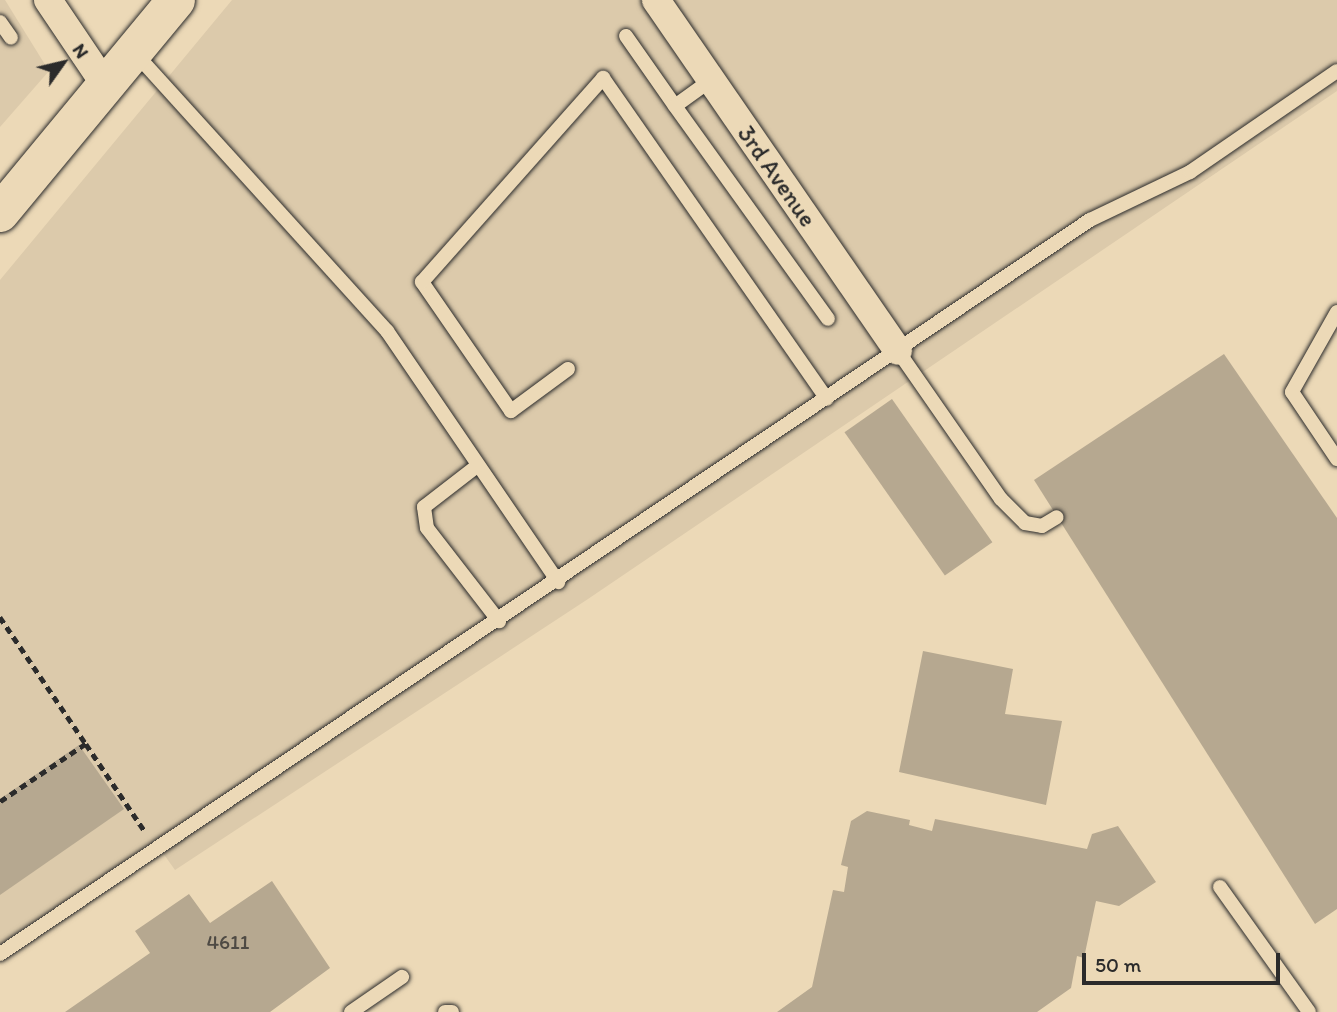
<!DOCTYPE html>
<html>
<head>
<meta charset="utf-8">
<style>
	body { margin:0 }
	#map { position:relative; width:1337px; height:1012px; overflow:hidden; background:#ecd9b7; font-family:Itim,sans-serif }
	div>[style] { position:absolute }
	.built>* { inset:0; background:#dccaab }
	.building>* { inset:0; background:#b6a890; transform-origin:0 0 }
	.path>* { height:4.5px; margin-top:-2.25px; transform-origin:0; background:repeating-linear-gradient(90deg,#2b2b2b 0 7px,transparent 0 12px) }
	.roads { filter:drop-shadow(0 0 2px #2b2b2b) drop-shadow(0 0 2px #2b2b2b) }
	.lane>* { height:14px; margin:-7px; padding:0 7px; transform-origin:7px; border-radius:7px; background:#ecd9b7 }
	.street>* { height:28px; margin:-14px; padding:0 14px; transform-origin:14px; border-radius:14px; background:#ecd9b7 }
	.secondary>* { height:38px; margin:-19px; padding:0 19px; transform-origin:19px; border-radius:19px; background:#ecd9b7 }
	span { translate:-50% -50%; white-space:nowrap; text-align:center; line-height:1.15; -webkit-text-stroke:5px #ecd9b7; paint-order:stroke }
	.number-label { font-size:21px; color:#4e4a44 }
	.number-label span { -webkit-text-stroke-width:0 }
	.street-label { font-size:24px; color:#2b2b2b }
	.north { position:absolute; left:28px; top:28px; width:70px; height:70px; -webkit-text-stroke:5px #ecd9b7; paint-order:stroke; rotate:56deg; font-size:19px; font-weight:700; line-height:28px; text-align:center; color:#2b2b2b }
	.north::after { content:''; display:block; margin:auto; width:24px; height:32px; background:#2b2b2b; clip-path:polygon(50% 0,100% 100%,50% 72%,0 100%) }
	.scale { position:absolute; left:1082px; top:953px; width:198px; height:32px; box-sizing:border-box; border:4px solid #2b2b2b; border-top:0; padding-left:9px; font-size:21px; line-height:24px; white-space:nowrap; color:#2b2b2b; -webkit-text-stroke:5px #ecd9b7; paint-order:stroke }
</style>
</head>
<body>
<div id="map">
	<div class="built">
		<i style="clip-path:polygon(0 0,5px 0,49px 71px,0 127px)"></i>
		<i style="clip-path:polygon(232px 0,1337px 0,1337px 91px,588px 599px,175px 870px,155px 842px,0 950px,0 280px)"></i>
	</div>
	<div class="building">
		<i style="clip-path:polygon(1224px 354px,1337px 518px,1337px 909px,1315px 924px,1034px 480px)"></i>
		<i style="left:892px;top:399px;width:175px;height:58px;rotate:55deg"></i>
		<i style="clip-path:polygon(923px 651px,1013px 669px,1005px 714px,1062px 721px,1046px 805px,899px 772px)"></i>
		<i style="clip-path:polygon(79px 745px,124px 809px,0 895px,0 799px)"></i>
		<i style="clip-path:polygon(867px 811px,910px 820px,909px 825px,932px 831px,935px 819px,1087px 849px,1092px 834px,1118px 826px,1156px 882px,1119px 906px,1096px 901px,1084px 958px,1077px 956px,1071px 988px,1037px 1012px,777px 1012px,812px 987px,833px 890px,844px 892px,848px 867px,841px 865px,851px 821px)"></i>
		<i style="clip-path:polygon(272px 881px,330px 968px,270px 1012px,65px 1012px,150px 953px,135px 931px,189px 894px,210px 923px)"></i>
	</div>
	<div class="path">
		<i style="left:0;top:617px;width:153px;rotate:55.9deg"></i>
		<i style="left:86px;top:744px;width:104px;rotate:146deg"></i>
		<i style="left:86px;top:744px;width:107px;rotate:56deg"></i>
	</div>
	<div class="roads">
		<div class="lane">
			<i style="left:0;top:22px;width:19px;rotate:55deg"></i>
			<i style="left:626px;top:36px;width:85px;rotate:55deg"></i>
			<i style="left:134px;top:52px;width:377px;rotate:47.8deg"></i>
			<i style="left:387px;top:331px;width:304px;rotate:55.7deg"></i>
			<i style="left:711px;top:80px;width:44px;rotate:144.2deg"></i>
			<i style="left:675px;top:106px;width:262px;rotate:54.3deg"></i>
			<i style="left:1337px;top:312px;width:92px;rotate:119.4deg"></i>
			<i style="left:1292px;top:392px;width:81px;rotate:56.1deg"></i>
			<i style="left:898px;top:351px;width:180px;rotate:55.2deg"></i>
			<i style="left:1001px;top:499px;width:34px;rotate:45deg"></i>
			<i style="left:1025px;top:523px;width:17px;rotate:10deg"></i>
			<i style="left:1042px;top:526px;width:17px;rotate:-31deg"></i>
			<i style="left:568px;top:369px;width:71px;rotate:143.6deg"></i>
			<i style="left:511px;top:411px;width:157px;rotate:-124.6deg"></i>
			<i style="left:422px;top:282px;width:273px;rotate:-48.4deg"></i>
			<i style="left:603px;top:78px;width:391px;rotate:55.1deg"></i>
			<i style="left:477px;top:466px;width:67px;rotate:142.3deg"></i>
			<i style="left:424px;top:507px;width:21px;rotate:82deg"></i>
			<i style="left:427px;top:528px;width:118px;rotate:52.3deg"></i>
			<i style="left:1220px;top:887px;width:153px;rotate:54.5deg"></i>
			<i style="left:0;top:954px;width:1314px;rotate:-33.96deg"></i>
			<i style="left:1090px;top:220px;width:111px;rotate:-25.6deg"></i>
			<i style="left:1190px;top:172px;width:178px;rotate:-34.5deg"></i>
			<i style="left:351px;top:1012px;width:62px;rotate:-34.5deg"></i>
			<i style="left:445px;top:1012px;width:7px"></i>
		</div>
		<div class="street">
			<i style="left:48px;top:0;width:104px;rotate:56deg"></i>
			<i style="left:656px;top:0;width:426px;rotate:55.4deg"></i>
		</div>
		<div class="secondary">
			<i style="left:0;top:213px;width:276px;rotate:-50.4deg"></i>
		</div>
	</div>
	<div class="number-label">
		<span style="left:228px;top:942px">4611</span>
	</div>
	<div class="street-label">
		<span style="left:777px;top:176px;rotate:55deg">3rd Avenue</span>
	</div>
	<div class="north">N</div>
	<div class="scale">50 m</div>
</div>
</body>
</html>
